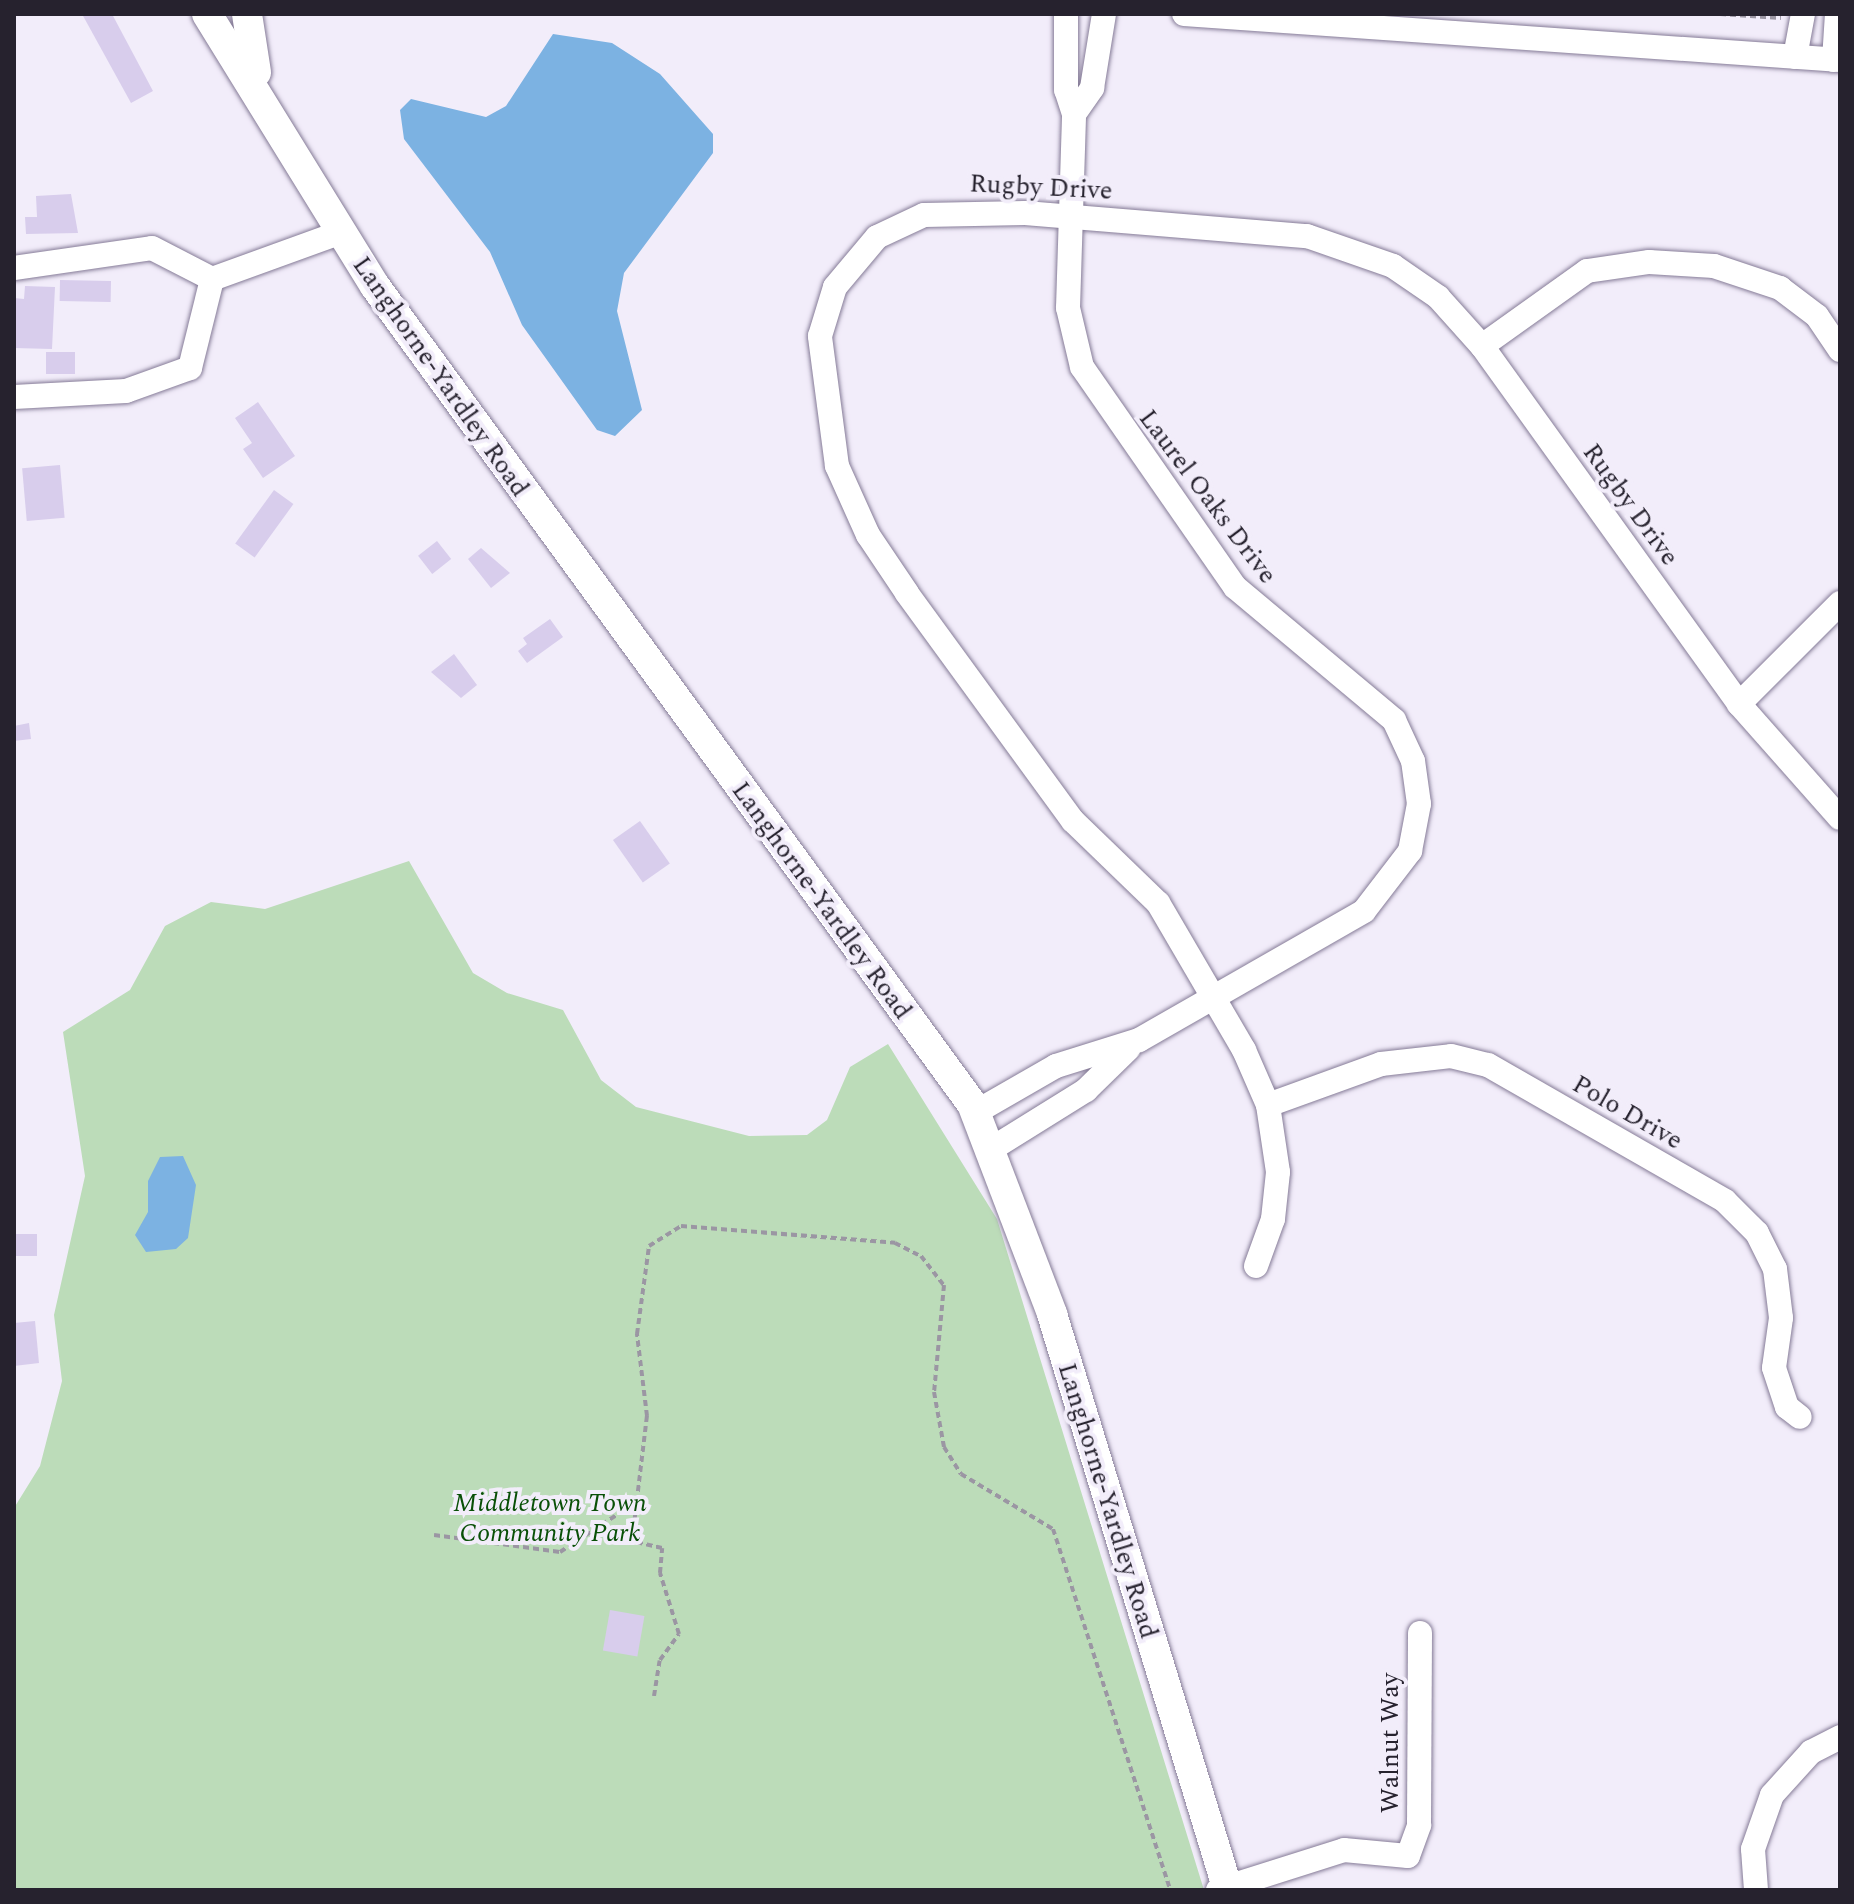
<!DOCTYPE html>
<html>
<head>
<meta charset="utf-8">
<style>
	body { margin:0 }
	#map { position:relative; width:1854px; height:1904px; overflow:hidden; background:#f2edfa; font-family:Spectral,serif }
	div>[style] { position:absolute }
	.green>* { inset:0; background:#bcdcb9 }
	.water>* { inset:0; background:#7cb2e2 }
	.building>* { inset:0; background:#d8cdec; transform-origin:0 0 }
	.path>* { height:4px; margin-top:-2px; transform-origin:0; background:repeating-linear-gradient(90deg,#9b96a3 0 6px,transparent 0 10px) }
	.roads { filter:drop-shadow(0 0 2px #857b97) drop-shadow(0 0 2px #857b97) }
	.minor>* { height:24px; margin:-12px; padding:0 12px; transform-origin:12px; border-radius:12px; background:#fff }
	.major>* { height:30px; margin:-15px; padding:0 15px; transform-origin:15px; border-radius:15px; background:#fff }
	span { translate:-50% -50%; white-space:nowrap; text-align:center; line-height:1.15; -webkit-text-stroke:8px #f2edfa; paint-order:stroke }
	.street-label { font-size:26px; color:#26222e }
	.park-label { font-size:26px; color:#095007; font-style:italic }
	.frame { position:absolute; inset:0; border:16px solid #26222e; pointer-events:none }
</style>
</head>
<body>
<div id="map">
	<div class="green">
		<i style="clip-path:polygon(409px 861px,473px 973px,507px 993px,563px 1010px,601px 1080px,636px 1107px,749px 1136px,807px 1135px,827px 1120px,850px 1067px,888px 1044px,997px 1219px,1204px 1890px,14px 1890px,14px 1508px,40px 1466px,62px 1381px,54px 1315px,85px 1176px,63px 1032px,130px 990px,165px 926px,211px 902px,265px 909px)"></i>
	</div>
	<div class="water">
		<i style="clip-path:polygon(553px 34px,612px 43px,660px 74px,713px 134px,713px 153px,624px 273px,617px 311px,642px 410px,615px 436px,597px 430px,522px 325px,490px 252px,404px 139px,400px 110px,411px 99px,486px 117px,506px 106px)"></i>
		<i style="clip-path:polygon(183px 1156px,196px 1185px,188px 1238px,176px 1249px,146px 1252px,135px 1235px,148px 1212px,148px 1181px,160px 1157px)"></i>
	</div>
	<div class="building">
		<i style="clip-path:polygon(82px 14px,112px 14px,153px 91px,131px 103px)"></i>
		<i style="clip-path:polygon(71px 194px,78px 233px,26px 234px,25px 217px,37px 217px,36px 196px)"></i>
		<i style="left:60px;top:280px;width:51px;height:21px;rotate:1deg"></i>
		<i style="clip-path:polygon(25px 286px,55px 287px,52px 349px,14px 348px,14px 298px,24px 299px)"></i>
		<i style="left:46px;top:352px;width:29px;height:22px"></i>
		<i style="clip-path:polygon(258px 402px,295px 456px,263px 478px,243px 449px,252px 443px,235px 418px)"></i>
		<i style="left:60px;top:465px;width:53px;height:38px;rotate:85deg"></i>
		<i style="left:274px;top:490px;width:24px;height:66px;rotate:36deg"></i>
		<i style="left:437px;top:541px;width:23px;height:24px;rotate:52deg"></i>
		<i style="clip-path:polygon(481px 548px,510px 573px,491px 588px,468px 559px)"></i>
		<i style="clip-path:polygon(550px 619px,563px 637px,527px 663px,518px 651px,527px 644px,523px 638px)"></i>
		<i style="clip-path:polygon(454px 654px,477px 685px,461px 698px,431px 672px)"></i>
		<i style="clip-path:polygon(29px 723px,31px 739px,14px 741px,14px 726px)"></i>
		<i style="left:640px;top:821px;width:52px;height:33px;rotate:55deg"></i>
		<i style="left:15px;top:1234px;width:22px;height:22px"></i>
		<i style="clip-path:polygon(35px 1321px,39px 1363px,14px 1366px,14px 1323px)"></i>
		<i style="left:610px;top:1610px;width:35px;height:41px;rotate:10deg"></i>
	</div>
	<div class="path">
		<i style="left:1720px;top:14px;width:61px;rotate:3.8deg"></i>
		<i style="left:434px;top:1535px;width:127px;rotate:7.7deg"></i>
		<i style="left:560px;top:1552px;width:90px;rotate:-33.2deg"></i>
		<i style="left:654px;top:1696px;width:36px;rotate:-81deg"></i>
		<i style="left:660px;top:1660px;width:32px;rotate:-54deg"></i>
		<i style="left:679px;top:1634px;width:64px;rotate:-107.3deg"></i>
		<i style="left:660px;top:1573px;width:25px;rotate:-85deg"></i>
		<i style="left:662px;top:1548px;width:31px;rotate:-167deg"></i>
		<i style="left:632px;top:1541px;width:126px;rotate:-83.2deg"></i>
		<i style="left:647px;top:1416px;width:83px;rotate:-97deg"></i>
		<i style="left:637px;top:1334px;width:89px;rotate:-82.2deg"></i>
		<i style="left:649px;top:1246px;width:38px;rotate:-32deg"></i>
		<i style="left:681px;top:1226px;width:215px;rotate:4.5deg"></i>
		<i style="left:895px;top:1243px;width:29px;rotate:27deg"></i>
		<i style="left:921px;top:1256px;width:37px;rotate:52deg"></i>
		<i style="left:944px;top:1285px;width:107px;rotate:95.3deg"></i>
		<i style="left:934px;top:1392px;width:56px;rotate:79.7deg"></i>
		<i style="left:944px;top:1447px;width:32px;rotate:58deg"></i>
		<i style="left:961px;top:1474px;width:107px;rotate:30.9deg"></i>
		<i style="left:1053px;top:1529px;width:379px;rotate:72deg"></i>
	</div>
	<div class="roads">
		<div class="minor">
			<i style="left:1184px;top:14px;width:658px;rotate:4.01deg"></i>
			<i style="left:1795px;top:57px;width:44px;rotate:-79.5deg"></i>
			<i style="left:1834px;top:60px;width:46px;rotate:-86.3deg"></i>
			<i style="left:1074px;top:114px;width:32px;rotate:-55deg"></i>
			<i style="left:1092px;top:88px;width:75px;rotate:-80.8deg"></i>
			<i style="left:14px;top:268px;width:139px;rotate:-8.2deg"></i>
			<i style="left:152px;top:248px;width:68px;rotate:27.3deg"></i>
			<i style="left:212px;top:279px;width:135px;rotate:-19.9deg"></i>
			<i style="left:1482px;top:346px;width:129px;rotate:-35.5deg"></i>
			<i style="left:1587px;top:271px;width:63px;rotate:-8.3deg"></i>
			<i style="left:1649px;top:262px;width:65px;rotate:3.5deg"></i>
			<i style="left:1714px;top:266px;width:70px;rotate:18.4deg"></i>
			<i style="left:1780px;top:288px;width:46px;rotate:37.1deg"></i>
			<i style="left:1817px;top:316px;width:41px;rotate:55.9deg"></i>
			<i style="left:14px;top:397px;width:112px;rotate:-3.1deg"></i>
			<i style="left:126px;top:391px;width:68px;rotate:-19.8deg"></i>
			<i style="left:190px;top:368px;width:92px;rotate:-76.1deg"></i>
			<i style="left:1739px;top:704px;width:143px;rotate:-45deg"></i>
			<i style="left:1268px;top:1105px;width:120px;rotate:-19.9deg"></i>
			<i style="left:1381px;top:1064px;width:70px;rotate:-6.5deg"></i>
			<i style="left:1451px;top:1056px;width:38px;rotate:14deg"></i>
			<i style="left:1488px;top:1065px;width:273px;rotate:29.8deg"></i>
			<i style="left:1725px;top:1201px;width:45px;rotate:45deg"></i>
			<i style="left:1757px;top:1233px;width:40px;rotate:63.4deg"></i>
			<i style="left:1775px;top:1269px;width:49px;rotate:83deg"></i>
			<i style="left:1781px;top:1318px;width:50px;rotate:98deg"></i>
			<i style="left:1774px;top:1368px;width:41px;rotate:71.6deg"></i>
			<i style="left:1787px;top:1407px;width:16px;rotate:38deg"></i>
			<i style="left:976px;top:1112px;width:92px;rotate:-29.9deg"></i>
			<i style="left:1056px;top:1066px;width:87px;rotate:-17.4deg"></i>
			<i style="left:1139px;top:1040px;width:259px;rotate:-29.8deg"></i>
			<i style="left:1364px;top:911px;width:76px;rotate:-52.5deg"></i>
			<i style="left:1410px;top:851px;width:48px;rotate:-79.2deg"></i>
			<i style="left:1419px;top:804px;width:43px;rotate:-97.9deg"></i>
			<i style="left:1413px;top:761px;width:45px;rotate:-114.9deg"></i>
			<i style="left:1394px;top:720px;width:207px;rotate:-140.1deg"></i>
			<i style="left:1235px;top:587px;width:268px;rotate:-124.8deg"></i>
			<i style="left:1082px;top:367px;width:61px;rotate:-103.3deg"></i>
			<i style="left:1068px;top:308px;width:194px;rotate:-88.2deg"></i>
			<i style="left:1074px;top:114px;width:25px;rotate:-108deg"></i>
			<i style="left:1066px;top:90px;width:76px;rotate:-90deg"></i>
			<i style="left:993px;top:1148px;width:110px;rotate:-31.9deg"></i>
			<i style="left:1086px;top:1090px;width:59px;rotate:-44.3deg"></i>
			<i style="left:1256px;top:1266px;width:50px;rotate:-70.1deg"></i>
			<i style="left:1273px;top:1219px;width:47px;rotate:-83.9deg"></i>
			<i style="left:1278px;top:1172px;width:68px;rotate:-98.5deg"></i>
			<i style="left:1268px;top:1105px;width:60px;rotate:-113.6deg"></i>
			<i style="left:1244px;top:1050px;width:170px;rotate:-120.3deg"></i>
			<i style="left:1158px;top:903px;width:118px;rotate:-136deg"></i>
			<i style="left:1073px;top:821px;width:282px;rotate:-126.1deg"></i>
			<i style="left:907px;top:593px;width:70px;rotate:-123.9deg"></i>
			<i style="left:868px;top:535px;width:76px;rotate:-114.2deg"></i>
			<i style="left:837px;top:466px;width:131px;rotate:-97.5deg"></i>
			<i style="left:820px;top:336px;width:51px;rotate:-73deg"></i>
			<i style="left:835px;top:287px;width:65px;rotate:-50deg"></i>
			<i style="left:877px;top:237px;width:52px;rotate:-25.1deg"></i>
			<i style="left:924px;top:215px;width:101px;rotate:-1.1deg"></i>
			<i style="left:1025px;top:213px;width:283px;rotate:4.7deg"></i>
			<i style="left:1307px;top:236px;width:91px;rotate:19.2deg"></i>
			<i style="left:1393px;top:266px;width:55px;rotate:34.6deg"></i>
			<i style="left:1438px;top:297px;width:66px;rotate:48.1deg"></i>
			<i style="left:1482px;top:346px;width:441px;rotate:54.3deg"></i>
			<i style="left:1739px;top:704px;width:152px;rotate:48.5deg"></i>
			<i style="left:1218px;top:1890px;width:132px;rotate:-17.6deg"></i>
			<i style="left:1344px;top:1850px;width:64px;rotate:5.4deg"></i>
			<i style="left:1408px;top:1856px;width:33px;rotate:-70deg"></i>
			<i style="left:1419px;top:1825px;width:192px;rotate:-89.7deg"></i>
			<i style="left:1756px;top:1890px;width:41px;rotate:-94.2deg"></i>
			<i style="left:1753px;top:1849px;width:57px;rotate:-70.6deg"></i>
			<i style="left:1772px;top:1795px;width:58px;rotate:-47.8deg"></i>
			<i style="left:1811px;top:1752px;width:33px;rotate:-27deg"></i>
		</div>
		<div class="major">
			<i style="left:207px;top:14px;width:320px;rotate:58.3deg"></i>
			<i style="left:375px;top:286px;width:1013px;rotate:53.88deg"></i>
			<i style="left:972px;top:1104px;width:225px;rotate:69.1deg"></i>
			<i style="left:1052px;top:1314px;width:602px;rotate:73.01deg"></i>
			<i style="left:247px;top:14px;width:59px;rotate:81.2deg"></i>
		</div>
	</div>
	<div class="street-label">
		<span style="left:1041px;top:188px;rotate:3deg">Rugby Drive</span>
		<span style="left:440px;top:377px;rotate:55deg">Langhorne-Yardley Road</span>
		<span style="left:1207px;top:497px;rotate:53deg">Laurel Oaks Drive</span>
		<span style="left:1630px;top:505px;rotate:54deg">Rugby Drive</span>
		<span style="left:821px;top:901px;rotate:54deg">Langhorne-Yardley Road</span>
		<span style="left:1627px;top:1113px;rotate:30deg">Polo Drive</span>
		<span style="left:1107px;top:1501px;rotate:73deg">Langhorne-Yardley Road</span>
		<span style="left:1391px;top:1743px;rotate:-90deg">Walnut Way</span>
	</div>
	<div class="park-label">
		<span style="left:550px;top:1519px">Middletown Town<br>Community Park</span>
	</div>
	<div class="frame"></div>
</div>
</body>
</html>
